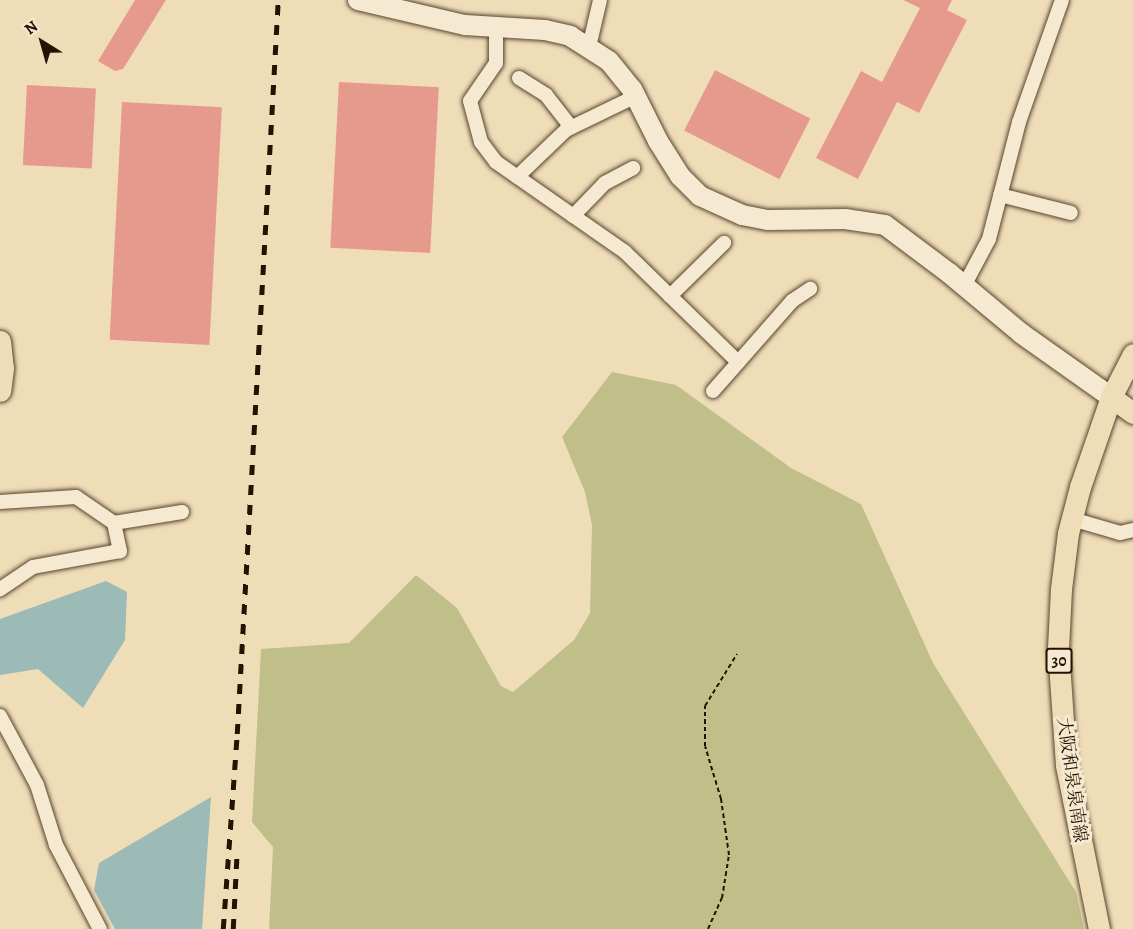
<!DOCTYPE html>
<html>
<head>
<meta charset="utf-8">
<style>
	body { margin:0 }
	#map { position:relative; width:1133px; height:929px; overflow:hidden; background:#efddb8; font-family:Alegreya,"Noto Serif JP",serif }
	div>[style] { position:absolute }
	.green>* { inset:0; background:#c0bf8a }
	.water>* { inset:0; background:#9cbab6 }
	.building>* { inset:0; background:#e69a8e; transform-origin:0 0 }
	.path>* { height:2px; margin-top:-1px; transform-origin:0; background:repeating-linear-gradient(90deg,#261200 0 4.5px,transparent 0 7.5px) }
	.roads { filter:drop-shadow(0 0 2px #58452e) drop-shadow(0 0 2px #58452e) }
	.street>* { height:14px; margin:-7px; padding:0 7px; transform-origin:7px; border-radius:7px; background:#f5e9d1 }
	.secondary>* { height:20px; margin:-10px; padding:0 10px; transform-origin:10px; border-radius:10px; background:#f5e9d1 }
	.primary>* { height:21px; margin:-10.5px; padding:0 10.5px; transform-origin:10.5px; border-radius:10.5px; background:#efddb8 }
	.rail>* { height:4.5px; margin-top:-2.25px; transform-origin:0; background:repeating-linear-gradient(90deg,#261200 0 10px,transparent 0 20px) }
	span { translate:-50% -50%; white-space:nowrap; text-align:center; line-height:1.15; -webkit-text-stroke:6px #f5e9d1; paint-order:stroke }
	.shield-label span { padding:2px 4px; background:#f5e9d1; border:2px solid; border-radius:4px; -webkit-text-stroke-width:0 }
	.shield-label { font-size:16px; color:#261200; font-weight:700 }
	.street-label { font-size:18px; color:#261200 }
	.north { position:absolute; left:12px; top:12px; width:60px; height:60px; -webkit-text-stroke:4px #f5e9d1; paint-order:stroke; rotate:323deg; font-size:16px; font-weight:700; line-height:24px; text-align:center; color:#261200 }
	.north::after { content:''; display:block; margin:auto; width:21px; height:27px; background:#261200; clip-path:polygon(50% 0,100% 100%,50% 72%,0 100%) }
</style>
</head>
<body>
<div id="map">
	<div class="green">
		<i style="clip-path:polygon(612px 372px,676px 385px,791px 468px,861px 504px,933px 663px,1076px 892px,1084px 929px,269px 929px,273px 847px,252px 822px,261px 649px,349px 643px,416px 575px,457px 608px,501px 686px,513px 692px,574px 640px,590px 613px,592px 525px,585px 492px,562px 437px)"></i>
	</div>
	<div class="water">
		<i style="clip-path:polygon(106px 581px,127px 592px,125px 640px,83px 708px,38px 669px,0 675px,0 619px)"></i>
		<i style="clip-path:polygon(211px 797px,202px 929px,115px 929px,94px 890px,99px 863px)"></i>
	</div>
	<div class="building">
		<i style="clip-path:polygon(135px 0,166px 0,123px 69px,115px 71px,98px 61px)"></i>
		<i style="clip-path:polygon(903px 0,952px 0,947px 10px,967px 20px,919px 113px,897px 102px,858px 179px,816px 158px,861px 71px,882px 82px,920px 8px)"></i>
		<i style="left:715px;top:70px;width:107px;height:68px;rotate:27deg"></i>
		<i style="left:339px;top:82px;width:100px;height:166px;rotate:3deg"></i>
		<i style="left:27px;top:85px;width:69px;height:80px;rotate:3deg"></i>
		<i style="left:122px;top:102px;width:100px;height:238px;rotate:3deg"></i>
	</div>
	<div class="path">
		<i style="left:708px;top:929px;width:34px;rotate:-66deg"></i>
		<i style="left:722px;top:898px;width:44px;rotate:-80.8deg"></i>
		<i style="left:729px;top:855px;width:57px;rotate:-98.1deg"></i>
		<i style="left:721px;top:799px;width:55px;rotate:-106.8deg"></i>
		<i style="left:705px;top:746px;width:40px;rotate:-90deg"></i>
		<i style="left:705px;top:706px;width:61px;rotate:-58.4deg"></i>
	</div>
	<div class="roads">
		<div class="street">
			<i style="left:496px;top:27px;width:36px;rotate:90deg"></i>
			<i style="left:496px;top:63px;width:46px;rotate:124.4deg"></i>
			<i style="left:470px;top:101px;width:42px;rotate:75deg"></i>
			<i style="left:481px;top:142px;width:25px;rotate:53deg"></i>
			<i style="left:496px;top:162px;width:157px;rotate:34.9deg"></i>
			<i style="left:625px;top:252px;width:158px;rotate:44.2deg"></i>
			<i style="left:589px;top:47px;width:48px;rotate:-76.8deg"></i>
			<i style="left:519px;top:78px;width:32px;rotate:32deg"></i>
			<i style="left:546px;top:95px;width:41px;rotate:52deg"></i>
			<i style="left:517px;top:177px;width:68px;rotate:-43.8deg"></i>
			<i style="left:566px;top:130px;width:78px;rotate:-25.9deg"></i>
			<i style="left:1000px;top:195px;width:73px;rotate:14.2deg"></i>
			<i style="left:573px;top:216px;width:46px;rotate:-45.9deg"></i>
			<i style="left:605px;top:183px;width:32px;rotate:-28deg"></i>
			<i style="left:964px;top:286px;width:53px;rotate:-62deg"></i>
			<i style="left:989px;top:239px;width:121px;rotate:-75.6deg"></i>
			<i style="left:1019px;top:122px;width:129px;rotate:-70.6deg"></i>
			<i style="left:670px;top:296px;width:76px;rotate:-44.5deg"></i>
			<i style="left:713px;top:391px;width:120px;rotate:-48.7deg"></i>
			<i style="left:792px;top:301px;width:22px;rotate:-34deg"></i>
			<i style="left:0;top:502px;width:76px;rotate:-3.8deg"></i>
			<i style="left:76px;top:497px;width:46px;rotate:34.4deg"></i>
			<i style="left:114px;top:523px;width:29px;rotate:78deg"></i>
			<i style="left:120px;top:551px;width:88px;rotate:169.6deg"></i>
			<i style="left:33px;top:567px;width:40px;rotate:146deg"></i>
			<i style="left:1072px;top:519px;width:50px;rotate:16.3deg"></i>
			<i style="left:1120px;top:533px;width:13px;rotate:-13deg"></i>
			<i style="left:114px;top:523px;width:69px;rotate:-9.2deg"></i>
			<i style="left:0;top:716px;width:78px;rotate:61.8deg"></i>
			<i style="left:37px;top:785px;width:63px;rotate:72.4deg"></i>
			<i style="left:56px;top:845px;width:95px;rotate:62.4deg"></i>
		</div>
		<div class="secondary">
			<i style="left:358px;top:0;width:110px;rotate:13.2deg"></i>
			<i style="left:465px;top:25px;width:80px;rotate:3.6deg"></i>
			<i style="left:545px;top:30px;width:26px;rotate:13deg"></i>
			<i style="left:570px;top:36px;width:46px;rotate:32.7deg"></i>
			<i style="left:609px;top:61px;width:36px;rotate:51deg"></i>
			<i style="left:632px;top:89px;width:58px;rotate:63.4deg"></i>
			<i style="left:658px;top:141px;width:41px;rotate:57.8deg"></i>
			<i style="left:680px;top:176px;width:28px;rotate:45deg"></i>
			<i style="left:700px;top:196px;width:46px;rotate:24.3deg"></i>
			<i style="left:742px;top:215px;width:26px;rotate:11deg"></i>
			<i style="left:768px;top:220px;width:77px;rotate:-0.7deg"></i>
			<i style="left:845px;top:219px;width:40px;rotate:8.5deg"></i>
			<i style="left:885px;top:225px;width:80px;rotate:36.9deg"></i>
			<i style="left:949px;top:273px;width:95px;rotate:39.9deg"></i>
			<i style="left:1022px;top:334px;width:109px;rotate:35.3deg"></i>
		</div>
		<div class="primary">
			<i style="left:0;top:341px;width:27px;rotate:84deg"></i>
			<i style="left:3px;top:368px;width:23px;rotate:97deg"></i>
			<i style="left:1111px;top:397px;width:27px;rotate:36deg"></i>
			<i style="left:1099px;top:929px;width:167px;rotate:-101.4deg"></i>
			<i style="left:1066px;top:765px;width:117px;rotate:-93.9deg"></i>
			<i style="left:1058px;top:648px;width:59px;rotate:-87.1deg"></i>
			<i style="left:1061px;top:589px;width:56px;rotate:-82.9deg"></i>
			<i style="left:1068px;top:533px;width:48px;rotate:-75.4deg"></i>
			<i style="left:1080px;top:487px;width:95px;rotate:-71deg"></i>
			<i style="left:1111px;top:397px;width:48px;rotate:-62.9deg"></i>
		</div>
	</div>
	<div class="rail">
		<i style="left:223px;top:929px;width:196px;rotate:-85.9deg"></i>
		<i style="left:237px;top:734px;width:735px;rotate:-86.8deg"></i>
		<i style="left:233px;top:929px;width:78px;rotate:-87.1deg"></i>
	</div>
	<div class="shield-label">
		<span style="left:1059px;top:661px">30</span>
	</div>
	<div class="street-label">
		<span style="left:1072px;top:780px;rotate:82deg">大阪和泉泉南線</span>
	</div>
	<div class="north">N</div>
</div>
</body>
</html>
